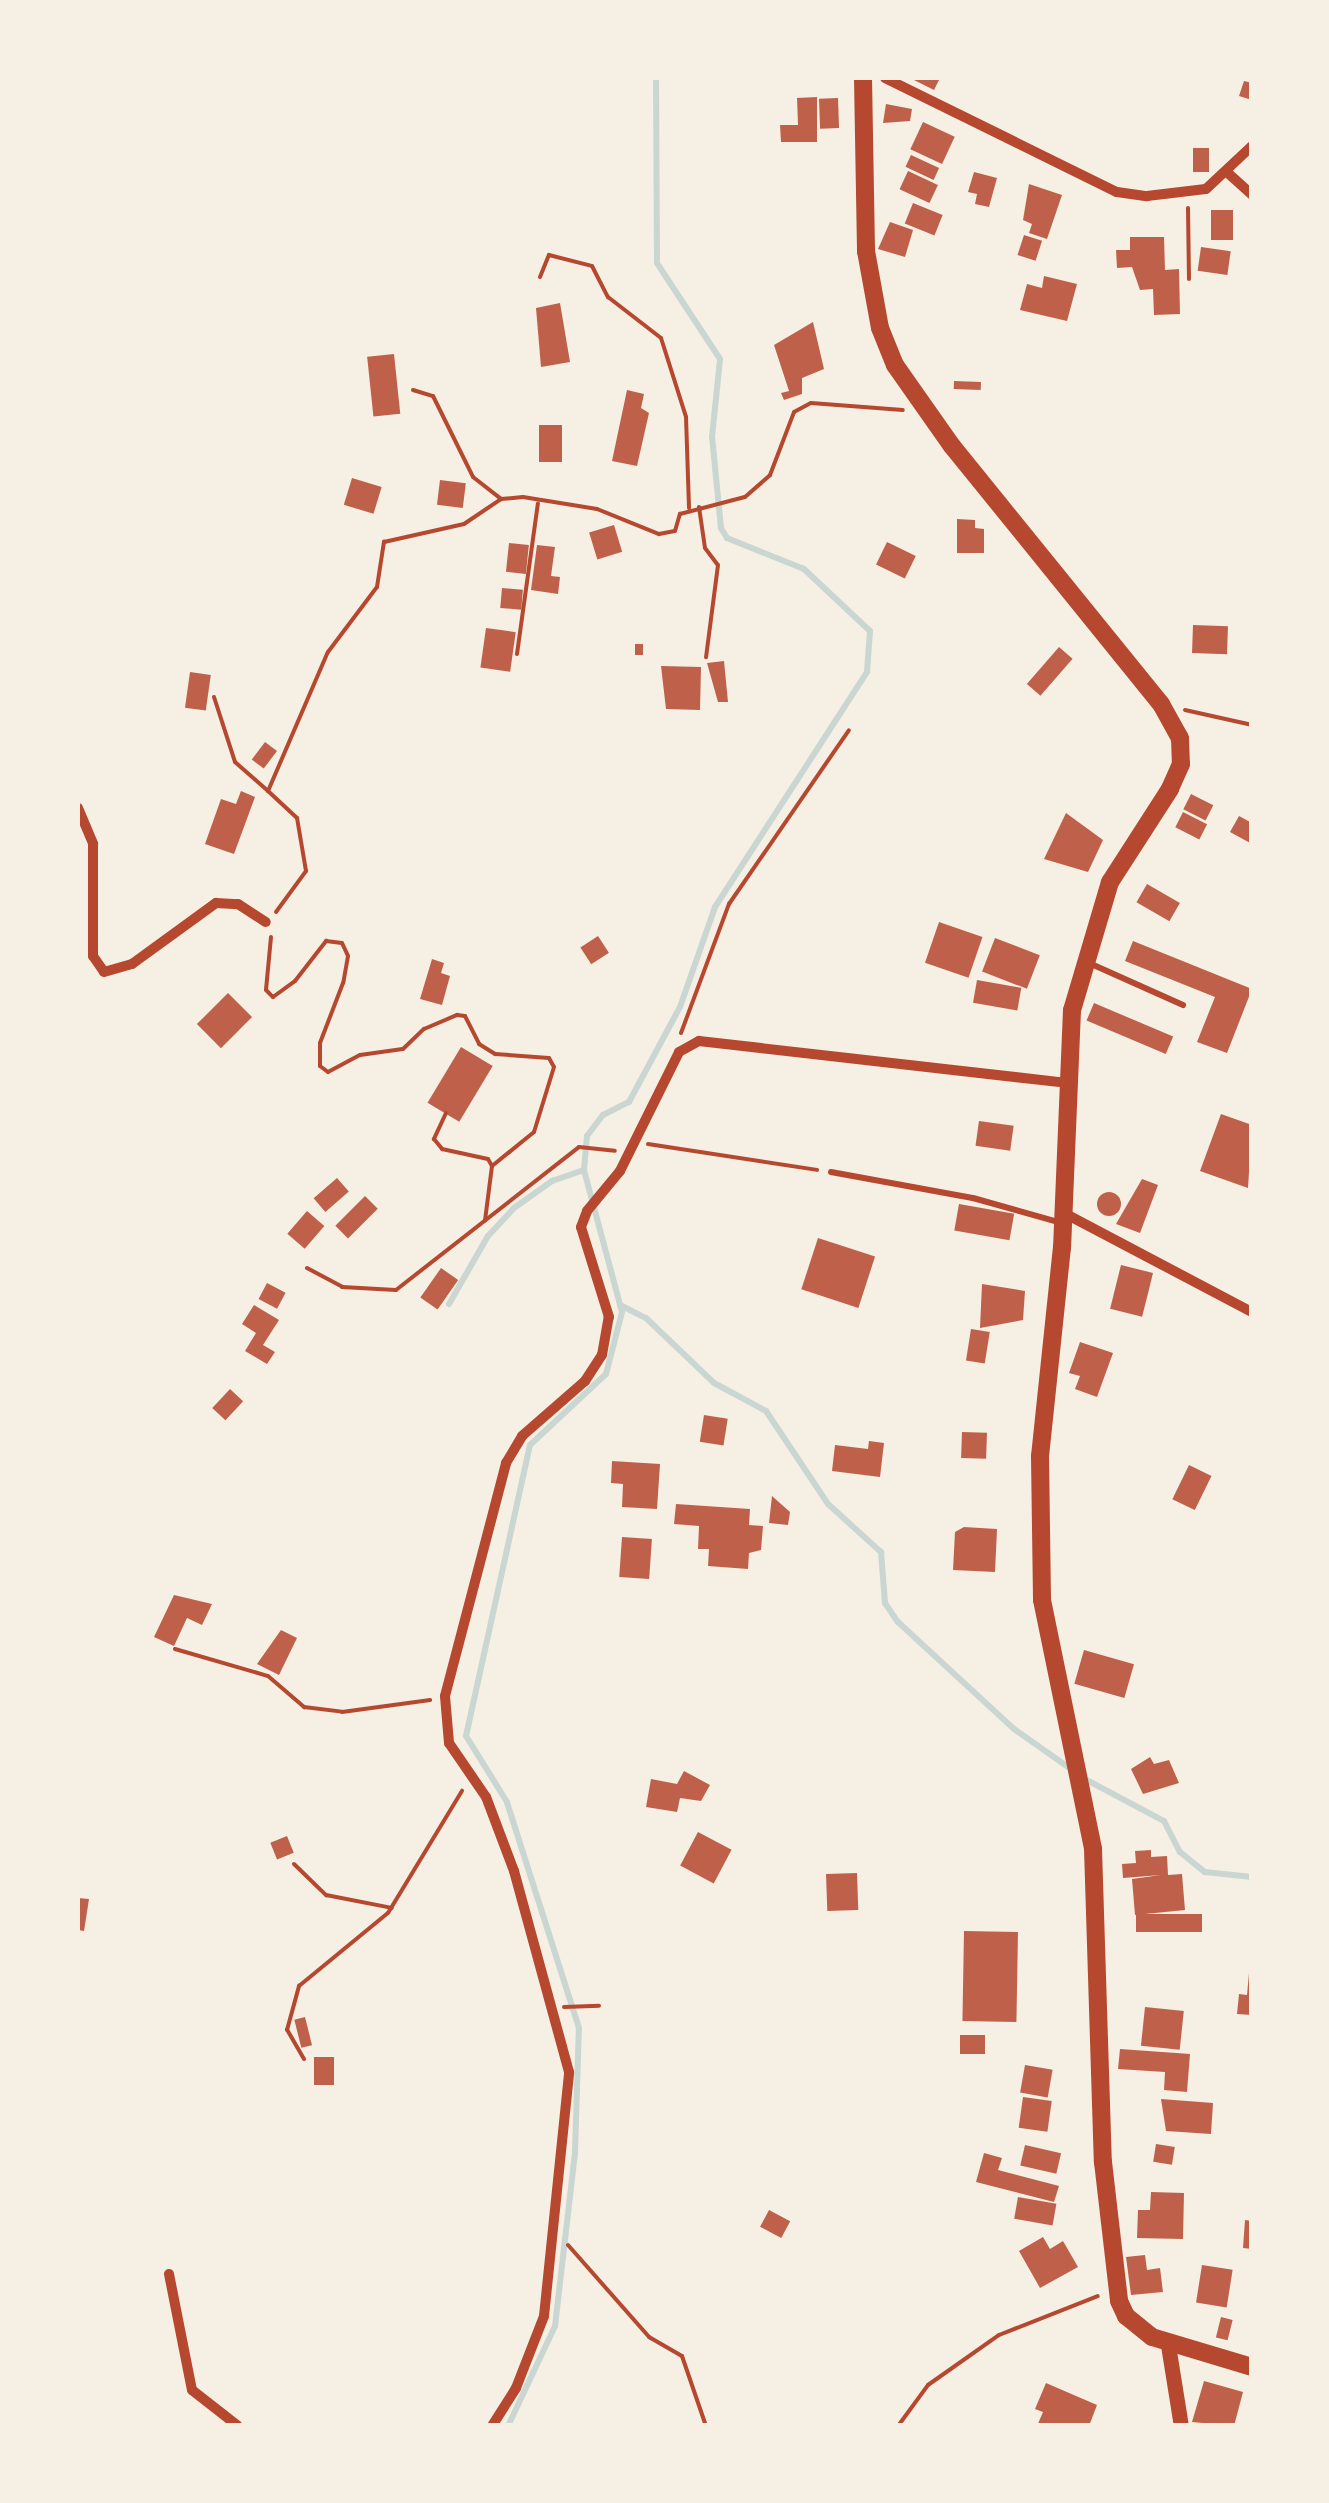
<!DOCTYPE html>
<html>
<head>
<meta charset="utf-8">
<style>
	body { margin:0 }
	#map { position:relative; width:1329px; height:2503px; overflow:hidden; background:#f6efe4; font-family:"Asap Condensed",sans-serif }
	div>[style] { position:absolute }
	.stream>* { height:6px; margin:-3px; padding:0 3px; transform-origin:3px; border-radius:3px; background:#c9d6d2 }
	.building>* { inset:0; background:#bf614a; transform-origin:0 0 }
	.round { border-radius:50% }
	.path>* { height:4px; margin:-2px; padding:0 2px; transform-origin:2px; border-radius:2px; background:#b5482f }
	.service>* { height:6px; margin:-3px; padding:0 3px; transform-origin:3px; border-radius:3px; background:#b5482f }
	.minor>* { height:10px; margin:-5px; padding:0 5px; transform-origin:5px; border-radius:5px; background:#b5482f }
	.tertiary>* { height:15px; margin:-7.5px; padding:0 7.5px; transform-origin:7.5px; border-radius:7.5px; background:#b5482f }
	.secondary>* { height:18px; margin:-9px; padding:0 9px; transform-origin:9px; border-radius:9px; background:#b5482f }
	span { translate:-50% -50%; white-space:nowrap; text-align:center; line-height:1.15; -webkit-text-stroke:8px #f6efe4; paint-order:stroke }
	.frame { position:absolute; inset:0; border:80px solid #f6efe4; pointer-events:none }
</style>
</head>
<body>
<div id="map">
	<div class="stream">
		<i style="left:449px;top:1304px;width:78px;rotate:-60.2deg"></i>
		<i style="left:488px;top:1236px;width:38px;rotate:-47deg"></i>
		<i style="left:514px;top:1208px;width:47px;rotate:-35.4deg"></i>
		<i style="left:552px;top:1181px;width:34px;rotate:-19deg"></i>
		<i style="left:620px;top:1305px;width:29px;rotate:27deg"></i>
		<i style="left:646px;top:1318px;width:94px;rotate:43.7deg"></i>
		<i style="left:714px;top:1383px;width:59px;rotate:28.3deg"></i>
		<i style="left:766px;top:1411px;width:112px;rotate:56.3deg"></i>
		<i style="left:828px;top:1504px;width:72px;rotate:42.2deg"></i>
		<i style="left:881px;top:1552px;width:51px;rotate:85.5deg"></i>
		<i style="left:885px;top:1603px;width:23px;rotate:56deg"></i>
		<i style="left:898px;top:1622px;width:158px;rotate:42.7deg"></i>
		<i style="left:1014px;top:1729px;width:70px;rotate:35.1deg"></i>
		<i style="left:1085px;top:1779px;width:89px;rotate:28deg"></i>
		<i style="left:1164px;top:1821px;width:35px;rotate:63deg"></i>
		<i style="left:1180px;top:1852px;width:32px;rotate:39deg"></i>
		<i style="left:1205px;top:1872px;width:47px;rotate:6.1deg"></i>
		<i style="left:508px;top:2426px;width:110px;rotate:-64.8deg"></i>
		<i style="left:555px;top:2326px;width:175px;rotate:-83.4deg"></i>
		<i style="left:575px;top:2152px;width:124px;rotate:-88.2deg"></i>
		<i style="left:579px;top:2028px;width:237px;rotate:-107.7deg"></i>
		<i style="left:507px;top:1802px;width:78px;rotate:-121.8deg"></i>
		<i style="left:466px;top:1736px;width:298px;rotate:-77.6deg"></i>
		<i style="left:530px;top:1445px;width:104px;rotate:-43.1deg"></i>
		<i style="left:606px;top:1374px;width:64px;rotate:-75.5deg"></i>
		<i style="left:622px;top:1312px;width:147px;rotate:-105deg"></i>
		<i style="left:584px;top:1170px;width:34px;rotate:-85deg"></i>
		<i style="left:587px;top:1136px;width:26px;rotate:-53deg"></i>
		<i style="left:603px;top:1115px;width:29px;rotate:-27deg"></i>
		<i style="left:629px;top:1102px;width:108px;rotate:-61.8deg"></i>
		<i style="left:680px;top:1007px;width:106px;rotate:-70.7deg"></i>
		<i style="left:715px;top:907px;width:280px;rotate:-57.1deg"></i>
		<i style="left:867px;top:672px;width:41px;rotate:-85.8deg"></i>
		<i style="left:870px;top:631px;width:91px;rotate:-136.8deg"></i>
		<i style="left:804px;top:569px;width:83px;rotate:-158.1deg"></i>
		<i style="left:727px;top:538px;width:12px;rotate:-121deg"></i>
		<i style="left:721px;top:528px;width:91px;rotate:-95.6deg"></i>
		<i style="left:712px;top:437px;width:78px;rotate:-84.1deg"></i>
		<i style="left:720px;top:359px;width:115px;rotate:-123.3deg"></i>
		<i style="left:657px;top:263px;width:185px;rotate:-90.3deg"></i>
	</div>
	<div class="building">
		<i style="clip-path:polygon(910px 78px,940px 78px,934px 90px)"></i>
		<i style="clip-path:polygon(1244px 81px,1252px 83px,1252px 100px,1239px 96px)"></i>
		<i style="clip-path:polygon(817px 97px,817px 142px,781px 142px,780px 125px,798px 125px,797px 98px)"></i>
		<i style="left:838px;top:98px;width:30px;height:19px;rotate:88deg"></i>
		<i style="clip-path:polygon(886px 104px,912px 109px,910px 121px,883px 123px)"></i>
		<i style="left:923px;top:122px;width:35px;height:30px;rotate:25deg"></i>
		<i style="left:1193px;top:148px;width:16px;height:24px"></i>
		<i style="left:911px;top:155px;width:31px;height:13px;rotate:25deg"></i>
		<i style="left:908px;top:171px;width:33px;height:20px;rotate:25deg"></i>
		<i style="clip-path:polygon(974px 172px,997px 178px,989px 207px,975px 204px,977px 194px,968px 192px)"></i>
		<i style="clip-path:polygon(1029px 184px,1062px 195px,1047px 239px,1029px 233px,1032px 224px,1023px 220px)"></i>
		<i style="left:913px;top:203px;width:32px;height:22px;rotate:22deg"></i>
		<i style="left:1211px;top:210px;width:22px;height:30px"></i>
		<i style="clip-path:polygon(890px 222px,913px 230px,905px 257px,878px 249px)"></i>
		<i style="left:1024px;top:235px;width:19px;height:21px;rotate:18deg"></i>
		<i style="clip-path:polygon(1130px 237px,1164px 237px,1165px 270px,1179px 269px,1180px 314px,1154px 315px,1153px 289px,1140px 290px,1132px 267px,1117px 268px,1116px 250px,1130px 250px)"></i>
		<i style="left:1201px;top:247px;width:30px;height:24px;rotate:8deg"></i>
		<i style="clip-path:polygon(1044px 276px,1077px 284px,1067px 321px,1020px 310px,1027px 284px,1042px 288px)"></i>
		<i style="clip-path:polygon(560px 303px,570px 362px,541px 367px,536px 308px)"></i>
		<i style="clip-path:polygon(813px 322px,824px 369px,802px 378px,802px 394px,784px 400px,781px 393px,789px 391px,774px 345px)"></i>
		<i style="left:394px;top:354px;width:60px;height:27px;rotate:84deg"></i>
		<i style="left:954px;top:381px;width:27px;height:8px;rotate:2deg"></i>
		<i style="clip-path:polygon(627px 390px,644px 394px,641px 408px,649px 413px,637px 466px,612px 461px)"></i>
		<i style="left:539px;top:425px;width:23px;height:37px"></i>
		<i style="left:352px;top:478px;width:31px;height:28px;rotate:17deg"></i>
		<i style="left:440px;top:480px;width:26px;height:25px;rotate:7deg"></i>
		<i style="clip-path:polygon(957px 519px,975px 520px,975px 528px,984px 529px,984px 553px,957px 553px)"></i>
		<i style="left:614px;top:525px;width:28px;height:26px;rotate:73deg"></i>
		<i style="left:887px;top:542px;width:32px;height:25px;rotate:26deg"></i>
		<i style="left:509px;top:543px;width:20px;height:29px;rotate:6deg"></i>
		<i style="clip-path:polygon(537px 545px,555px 547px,551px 576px,560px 577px,558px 594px,531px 590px)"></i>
		<i style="left:502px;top:588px;width:21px;height:20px;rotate:5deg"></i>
		<i style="left:1193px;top:625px;width:35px;height:28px;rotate:2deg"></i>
		<i style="left:486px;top:628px;width:30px;height:40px;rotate:8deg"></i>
		<i style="left:635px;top:644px;width:8px;height:11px"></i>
		<i style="left:1059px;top:647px;width:18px;height:49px;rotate:41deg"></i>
		<i style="clip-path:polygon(724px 661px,728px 702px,718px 702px,707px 663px)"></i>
		<i style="clip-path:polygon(661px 666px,701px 667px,700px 710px,666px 709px)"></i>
		<i style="left:190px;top:672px;width:21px;height:36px;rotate:8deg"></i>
		<i style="left:265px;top:742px;width:15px;height:22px;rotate:37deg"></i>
		<i style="clip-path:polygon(241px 791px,255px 797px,234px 854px,205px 844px,221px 799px,236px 804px)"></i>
		<i style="left:1191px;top:794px;width:25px;height:17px;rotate:27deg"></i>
		<i style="left:1183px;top:812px;width:27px;height:17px;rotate:27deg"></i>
		<i style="clip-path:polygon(1066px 813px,1103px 840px,1088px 872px,1044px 859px)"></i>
		<i style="clip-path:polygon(1239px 816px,1252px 823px,1252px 844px,1230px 832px)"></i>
		<i style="left:1147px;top:884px;width:38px;height:21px;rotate:30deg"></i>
		<i style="left:939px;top:922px;width:46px;height:43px;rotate:19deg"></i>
		<i style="left:598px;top:936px;width:20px;height:21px;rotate:57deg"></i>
		<i style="left:995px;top:938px;width:48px;height:36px;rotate:21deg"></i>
		<i style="clip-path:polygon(1133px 941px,1252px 989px,1227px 1053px,1197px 1042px,1215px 997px,1125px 961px)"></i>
		<i style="clip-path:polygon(432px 959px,444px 963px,441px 973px,450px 976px,442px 1005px,420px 999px)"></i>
		<i style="left:977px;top:980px;width:45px;height:23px;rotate:10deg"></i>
		<i style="left:228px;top:993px;width:34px;height:44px;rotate:45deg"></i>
		<i style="left:1094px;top:1003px;width:86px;height:19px;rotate:23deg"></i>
		<i style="left:461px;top:1047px;width:37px;height:65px;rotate:31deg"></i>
		<i style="clip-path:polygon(1221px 1114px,1252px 1125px,1248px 1188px,1200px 1171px)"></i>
		<i style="left:979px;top:1121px;width:35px;height:25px;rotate:8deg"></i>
		<i style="left:337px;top:1178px;width:18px;height:31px;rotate:49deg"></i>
		<i style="clip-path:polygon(1142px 1179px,1158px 1185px,1140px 1233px,1116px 1224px)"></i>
		<i class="round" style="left:1097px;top:1192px;width:24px;height:24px"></i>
		<i style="left:365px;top:1196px;width:18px;height:42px;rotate:45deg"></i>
		<i style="left:959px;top:1204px;width:56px;height:27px;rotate:10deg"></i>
		<i style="left:307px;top:1211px;width:23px;height:30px;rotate:41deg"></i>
		<i style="left:818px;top:1238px;width:60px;height:54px;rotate:18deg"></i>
		<i style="left:1121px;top:1265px;width:33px;height:45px;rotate:14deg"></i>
		<i style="left:441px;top:1268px;width:21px;height:36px;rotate:35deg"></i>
		<i style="left:267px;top:1283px;width:21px;height:18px;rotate:28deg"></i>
		<i style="clip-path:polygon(982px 1284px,1025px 1291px,1023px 1320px,980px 1328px)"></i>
		<i style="clip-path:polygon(254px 1305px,279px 1320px,263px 1345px,275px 1352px,267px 1364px,245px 1351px,256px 1333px,242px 1324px)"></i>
		<i style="left:971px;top:1329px;width:19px;height:32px;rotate:9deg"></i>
		<i style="clip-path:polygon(1080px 1342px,1113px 1353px,1097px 1397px,1075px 1389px,1080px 1376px,1069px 1373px)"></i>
		<i style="left:230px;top:1389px;width:18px;height:26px;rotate:43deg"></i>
		<i style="left:704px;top:1415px;width:24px;height:27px;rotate:9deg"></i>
		<i style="left:962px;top:1432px;width:25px;height:26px;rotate:2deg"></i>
		<i style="clip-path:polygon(869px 1441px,884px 1443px,880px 1477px,832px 1471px,835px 1445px,868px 1449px)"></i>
		<i style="clip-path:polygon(612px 1461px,660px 1464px,657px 1509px,622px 1507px,623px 1484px,611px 1483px)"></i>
		<i style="left:1189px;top:1465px;width:25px;height:38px;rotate:26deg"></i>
		<i style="clip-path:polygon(772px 1496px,790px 1512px,788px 1525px,769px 1523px)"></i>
		<i style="clip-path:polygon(676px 1504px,750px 1509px,749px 1525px,763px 1526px,761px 1550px,749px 1553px,748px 1569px,708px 1566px,709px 1549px,698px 1549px,699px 1526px,674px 1524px)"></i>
		<i style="clip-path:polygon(964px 1527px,997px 1529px,995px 1572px,953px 1570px,955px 1532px)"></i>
		<i style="left:622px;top:1537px;width:30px;height:40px;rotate:4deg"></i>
		<i style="clip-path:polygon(174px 1595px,212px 1604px,202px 1625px,187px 1618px,174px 1646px,154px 1637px)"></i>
		<i style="clip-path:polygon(281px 1630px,297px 1638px,279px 1675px,257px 1664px)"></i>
		<i style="left:1084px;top:1650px;width:52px;height:35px;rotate:16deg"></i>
		<i style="clip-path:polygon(1150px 1757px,1154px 1764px,1169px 1760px,1179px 1783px,1143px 1794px,1131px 1769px)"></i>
		<i style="clip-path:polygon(684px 1771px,710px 1785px,701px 1801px,680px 1798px,677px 1812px,646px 1807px,651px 1779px,677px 1784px)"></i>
		<i style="left:698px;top:1832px;width:38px;height:38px;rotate:28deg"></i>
		<i style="left:287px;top:1836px;width:18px;height:18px;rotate:68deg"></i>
		<i style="clip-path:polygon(1151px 1850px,1151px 1857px,1167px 1856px,1168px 1875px,1182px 1874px,1185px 1910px,1135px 1915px,1132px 1879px,1161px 1875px,1123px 1878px,1122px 1864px,1136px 1863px,1135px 1851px)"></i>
		<i style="left:857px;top:1873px;width:37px;height:31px;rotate:88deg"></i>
		<i style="clip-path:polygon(78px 1898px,89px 1899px,84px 1931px,78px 1930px)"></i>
		<i style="left:1202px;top:1914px;width:18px;height:66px;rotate:90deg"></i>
		<i style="left:964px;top:1931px;width:54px;height:90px;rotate:1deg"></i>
		<i style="clip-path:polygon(1249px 1973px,1252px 2015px,1237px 2014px,1239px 1994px,1247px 1995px)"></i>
		<i style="left:1145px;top:2007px;width:39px;height:39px;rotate:6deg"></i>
		<i style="left:305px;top:2017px;width:29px;height:11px;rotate:76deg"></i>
		<i style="left:960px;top:2035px;width:25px;height:19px"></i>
		<i style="clip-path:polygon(1120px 2049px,1190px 2054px,1187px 2092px,1164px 2090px,1165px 2072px,1118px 2069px)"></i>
		<i style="left:314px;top:2057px;width:20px;height:28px"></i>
		<i style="left:1025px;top:2065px;width:28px;height:28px;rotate:10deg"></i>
		<i style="left:1023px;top:2097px;width:29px;height:31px;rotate:8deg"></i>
		<i style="clip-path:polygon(1161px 2099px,1213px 2103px,1211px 2134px,1166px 2131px)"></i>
		<i style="left:1156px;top:2144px;width:19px;height:18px;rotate:9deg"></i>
		<i style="left:1025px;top:2145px;width:37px;height:21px;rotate:13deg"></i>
		<i style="clip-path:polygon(984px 2153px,1002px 2158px,998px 2170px,1059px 2186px,1054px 2202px,976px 2182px)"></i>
		<i style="clip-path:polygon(1151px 2192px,1184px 2193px,1183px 2239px,1137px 2238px,1138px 2210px,1150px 2210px)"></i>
		<i style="left:1018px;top:2197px;width:39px;height:22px;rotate:10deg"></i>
		<i style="left:769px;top:2210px;width:24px;height:19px;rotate:28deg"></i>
		<i style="clip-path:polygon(1245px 2220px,1252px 2221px,1252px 2249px,1243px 2248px)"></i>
		<i style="clip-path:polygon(1043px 2237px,1050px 2249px,1063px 2241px,1078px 2267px,1040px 2288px,1019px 2251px)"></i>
		<i style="clip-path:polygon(1145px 2255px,1147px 2270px,1160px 2268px,1163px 2292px,1131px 2295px,1126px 2257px)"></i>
		<i style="left:1202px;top:2265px;width:31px;height:38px;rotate:9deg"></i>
		<i style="left:1221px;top:2317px;width:12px;height:21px;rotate:14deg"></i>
		<i style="clip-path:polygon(1204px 2381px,1243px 2392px,1234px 2426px,1192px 2422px)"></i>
		<i style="clip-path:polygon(1046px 2383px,1097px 2405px,1089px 2426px,1037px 2426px,1043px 2412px,1035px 2409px)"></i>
	</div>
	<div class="path">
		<i style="left:1188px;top:208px;width:71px;rotate:89.2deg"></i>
		<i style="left:540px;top:277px;width:24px;rotate:-68deg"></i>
		<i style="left:549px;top:255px;width:44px;rotate:14.3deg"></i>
		<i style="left:592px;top:266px;width:35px;rotate:63deg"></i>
		<i style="left:608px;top:297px;width:67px;rotate:37.7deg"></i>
		<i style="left:661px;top:338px;width:83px;rotate:72.4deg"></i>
		<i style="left:686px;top:417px;width:91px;rotate:88.1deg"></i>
		<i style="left:413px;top:390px;width:21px;rotate:17deg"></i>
		<i style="left:433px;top:396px;width:90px;rotate:63.7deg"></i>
		<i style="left:473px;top:477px;width:36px;rotate:38deg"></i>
		<i style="left:699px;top:507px;width:41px;rotate:81.7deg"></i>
		<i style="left:705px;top:548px;width:21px;rotate:53deg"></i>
		<i style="left:718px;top:565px;width:93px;rotate:97.4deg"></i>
		<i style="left:517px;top:654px;width:152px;rotate:-82.1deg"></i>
		<i style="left:214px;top:697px;width:68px;rotate:72.1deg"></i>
		<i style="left:235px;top:762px;width:44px;rotate:41.3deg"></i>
		<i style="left:1185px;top:710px;width:69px;rotate:12.6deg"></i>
		<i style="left:276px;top:912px;width:51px;rotate:-53.8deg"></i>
		<i style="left:306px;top:871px;width:54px;rotate:-99.6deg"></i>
		<i style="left:297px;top:818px;width:40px;rotate:-137deg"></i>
		<i style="left:268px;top:791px;width:151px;rotate:-66.7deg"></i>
		<i style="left:328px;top:652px;width:81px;rotate:-53deg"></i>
		<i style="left:377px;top:587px;width:46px;rotate:-81.2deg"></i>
		<i style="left:384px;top:542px;width:82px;rotate:-12.7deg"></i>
		<i style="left:464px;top:524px;width:45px;rotate:-34deg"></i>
		<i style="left:501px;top:499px;width:22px;rotate:-5deg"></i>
		<i style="left:523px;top:497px;width:75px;rotate:9.2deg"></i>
		<i style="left:597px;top:509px;width:67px;rotate:22deg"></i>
		<i style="left:659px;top:534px;width:16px;rotate:-11deg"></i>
		<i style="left:675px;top:531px;width:18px;rotate:-74deg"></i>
		<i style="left:680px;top:514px;width:67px;rotate:-14.7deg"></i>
		<i style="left:745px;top:497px;width:33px;rotate:-41deg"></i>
		<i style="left:770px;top:475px;width:67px;rotate:-69.1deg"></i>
		<i style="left:794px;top:412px;width:19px;rotate:-28deg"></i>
		<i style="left:811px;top:403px;width:92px;rotate:4.4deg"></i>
		<i style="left:271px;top:937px;width:53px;rotate:95.4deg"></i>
		<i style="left:266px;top:990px;width:10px;rotate:45deg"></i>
		<i style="left:273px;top:997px;width:27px;rotate:-36deg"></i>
		<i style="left:295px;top:981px;width:51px;rotate:-52.2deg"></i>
		<i style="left:326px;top:941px;width:16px;rotate:7deg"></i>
		<i style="left:342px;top:943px;width:14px;rotate:65deg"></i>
		<i style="left:348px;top:956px;width:27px;rotate:100deg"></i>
		<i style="left:343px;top:983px;width:64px;rotate:111deg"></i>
		<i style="left:320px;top:1043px;width:23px;rotate:90deg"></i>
		<i style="left:320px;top:1066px;width:10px;rotate:37deg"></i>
		<i style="left:328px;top:1072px;width:36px;rotate:-28deg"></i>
		<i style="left:360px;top:1055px;width:43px;rotate:-7.9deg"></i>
		<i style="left:403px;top:1049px;width:29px;rotate:-44deg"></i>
		<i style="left:424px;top:1029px;width:36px;rotate:-23deg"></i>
		<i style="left:457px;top:1015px;width:8px;rotate:7deg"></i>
		<i style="left:465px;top:1016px;width:31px;rotate:63deg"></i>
		<i style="left:479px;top:1044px;width:19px;rotate:32deg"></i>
		<i style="left:495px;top:1054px;width:54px;rotate:4.2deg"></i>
		<i style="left:549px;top:1058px;width:10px;rotate:61deg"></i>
		<i style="left:554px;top:1067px;width:68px;rotate:107.1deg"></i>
		<i style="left:534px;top:1132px;width:54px;rotate:141deg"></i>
		<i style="left:681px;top:1033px;width:138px;rotate:-69.6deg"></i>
		<i style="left:729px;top:904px;width:211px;rotate:-55.4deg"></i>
		<i style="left:446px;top:1113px;width:29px;rotate:115deg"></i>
		<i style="left:434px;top:1139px;width:13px;rotate:51deg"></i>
		<i style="left:442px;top:1149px;width:47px;rotate:12.3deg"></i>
		<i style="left:488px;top:1159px;width:8px;rotate:60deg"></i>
		<i style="left:492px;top:1166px;width:55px;rotate:97.3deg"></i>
		<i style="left:648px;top:1144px;width:171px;rotate:8.7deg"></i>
		<i style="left:307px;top:1268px;width:40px;rotate:28deg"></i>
		<i style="left:342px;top:1287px;width:54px;rotate:3.2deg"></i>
		<i style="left:396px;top:1290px;width:232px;rotate:-38deg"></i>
		<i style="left:579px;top:1147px;width:36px;rotate:6deg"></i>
		<i style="left:175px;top:1649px;width:97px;rotate:16.2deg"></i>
		<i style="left:268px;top:1676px;width:48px;rotate:40.7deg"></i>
		<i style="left:304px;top:1707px;width:38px;rotate:7deg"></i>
		<i style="left:342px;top:1712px;width:89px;rotate:-7.8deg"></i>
		<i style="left:294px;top:1864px;width:45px;rotate:44.1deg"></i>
		<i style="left:326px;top:1895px;width:67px;rotate:11.1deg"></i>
		<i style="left:564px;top:2007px;width:35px;rotate:-2deg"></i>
		<i style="left:304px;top:2059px;width:34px;rotate:-120deg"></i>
		<i style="left:287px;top:2030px;width:46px;rotate:-74.7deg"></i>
		<i style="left:299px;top:1986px;width:115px;rotate:-39.4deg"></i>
		<i style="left:388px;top:1913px;width:143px;rotate:-58.8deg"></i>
		<i style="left:568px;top:2245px;width:123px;rotate:48.6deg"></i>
		<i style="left:649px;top:2337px;width:38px;rotate:30deg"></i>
		<i style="left:682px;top:2356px;width:74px;rotate:71.1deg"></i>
		<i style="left:898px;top:2426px;width:51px;rotate:-53.8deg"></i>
		<i style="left:928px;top:2385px;width:87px;rotate:-35.2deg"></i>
		<i style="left:999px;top:2335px;width:106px;rotate:-21.5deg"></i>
	</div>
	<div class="service">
		<i style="left:1089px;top:963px;width:103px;rotate:24.1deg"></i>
		<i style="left:831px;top:1172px;width:144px;rotate:10.4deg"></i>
		<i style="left:973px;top:1198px;width:88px;rotate:15.8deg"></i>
	</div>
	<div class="minor">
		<i style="left:885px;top:78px;width:258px;rotate:26.2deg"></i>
		<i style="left:1117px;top:192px;width:30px;rotate:8deg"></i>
		<i style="left:1147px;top:196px;width:59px;rotate:-6.8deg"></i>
		<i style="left:1206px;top:189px;width:63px;rotate:-43.1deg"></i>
		<i style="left:1229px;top:174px;width:31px;rotate:42deg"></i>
		<i style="left:78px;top:808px;width:39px;rotate:67deg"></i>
		<i style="left:93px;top:844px;width:112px;rotate:90deg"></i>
		<i style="left:93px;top:956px;width:19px;rotate:55deg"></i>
		<i style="left:104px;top:972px;width:29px;rotate:-16deg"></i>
		<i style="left:132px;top:964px;width:104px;rotate:-36deg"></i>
		<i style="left:216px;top:903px;width:22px;rotate:3deg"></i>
		<i style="left:238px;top:904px;width:33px;rotate:33deg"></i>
		<i style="left:1064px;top:1213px;width:212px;rotate:27.8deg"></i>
		<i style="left:169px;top:2274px;width:118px;rotate:78.8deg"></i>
		<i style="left:192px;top:2390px;width:58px;rotate:38deg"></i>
		<i style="left:492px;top:2426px;width:45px;rotate:-57.7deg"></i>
		<i style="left:516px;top:2388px;width:77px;rotate:-68.7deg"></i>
		<i style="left:544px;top:2316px;width:245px;rotate:-84.1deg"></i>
		<i style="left:569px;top:2072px;width:208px;rotate:-105.3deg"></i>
		<i style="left:514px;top:1871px;width:79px;rotate:-110.7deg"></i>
		<i style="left:486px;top:1797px;width:65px;rotate:-124.4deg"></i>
		<i style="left:449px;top:1743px;width:47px;rotate:-94.9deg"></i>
		<i style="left:445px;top:1696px;width:241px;rotate:-75.3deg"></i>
		<i style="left:506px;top:1463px;width:31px;rotate:-59deg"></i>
		<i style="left:522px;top:1436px;width:84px;rotate:-41.1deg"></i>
		<i style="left:585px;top:1381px;width:31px;rotate:-57deg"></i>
		<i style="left:602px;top:1355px;width:39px;rotate:-80deg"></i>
		<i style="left:609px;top:1317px;width:94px;rotate:-107.3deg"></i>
		<i style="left:581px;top:1227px;width:17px;rotate:-69deg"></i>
		<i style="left:587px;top:1211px;width:52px;rotate:-50.5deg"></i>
		<i style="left:620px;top:1171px;width:133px;rotate:-63.6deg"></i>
		<i style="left:679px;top:1052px;width:23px;rotate:-29deg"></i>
		<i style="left:699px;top:1041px;width:370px;rotate:6.5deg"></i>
	</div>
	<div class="tertiary">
		<i style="left:1168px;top:2345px;width:82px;rotate:80.9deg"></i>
	</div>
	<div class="secondary">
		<i style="left:863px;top:78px;width:173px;rotate:89deg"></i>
		<i style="left:866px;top:251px;width:78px;rotate:79.7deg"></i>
		<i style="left:880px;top:328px;width:40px;rotate:68deg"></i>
		<i style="left:895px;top:365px;width:99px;rotate:54.9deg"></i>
		<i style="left:952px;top:446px;width:332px;rotate:51deg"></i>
		<i style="left:1161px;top:704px;width:39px;rotate:61deg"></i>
		<i style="left:1180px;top:738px;width:26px;rotate:88deg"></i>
		<i style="left:1181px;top:764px;width:27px;rotate:114deg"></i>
		<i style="left:1170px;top:789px;width:111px;rotate:122.8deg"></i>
		<i style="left:1110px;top:882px;width:134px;rotate:106.5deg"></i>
		<i style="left:1072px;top:1010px;width:237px;rotate:92.4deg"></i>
		<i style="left:1062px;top:1247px;width:210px;rotate:96deg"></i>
		<i style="left:1040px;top:1456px;width:144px;rotate:89.2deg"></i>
		<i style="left:1042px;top:1600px;width:254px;rotate:78.4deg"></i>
		<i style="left:1093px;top:1849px;width:313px;rotate:88.2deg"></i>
		<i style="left:1103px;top:2162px;width:140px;rotate:83.4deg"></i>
		<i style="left:1119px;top:2301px;width:17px;rotate:65deg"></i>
		<i style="left:1126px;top:2316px;width:33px;rotate:39deg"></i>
		<i style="left:1152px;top:2337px;width:104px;rotate:16.7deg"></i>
	</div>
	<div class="frame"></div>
</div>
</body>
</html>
